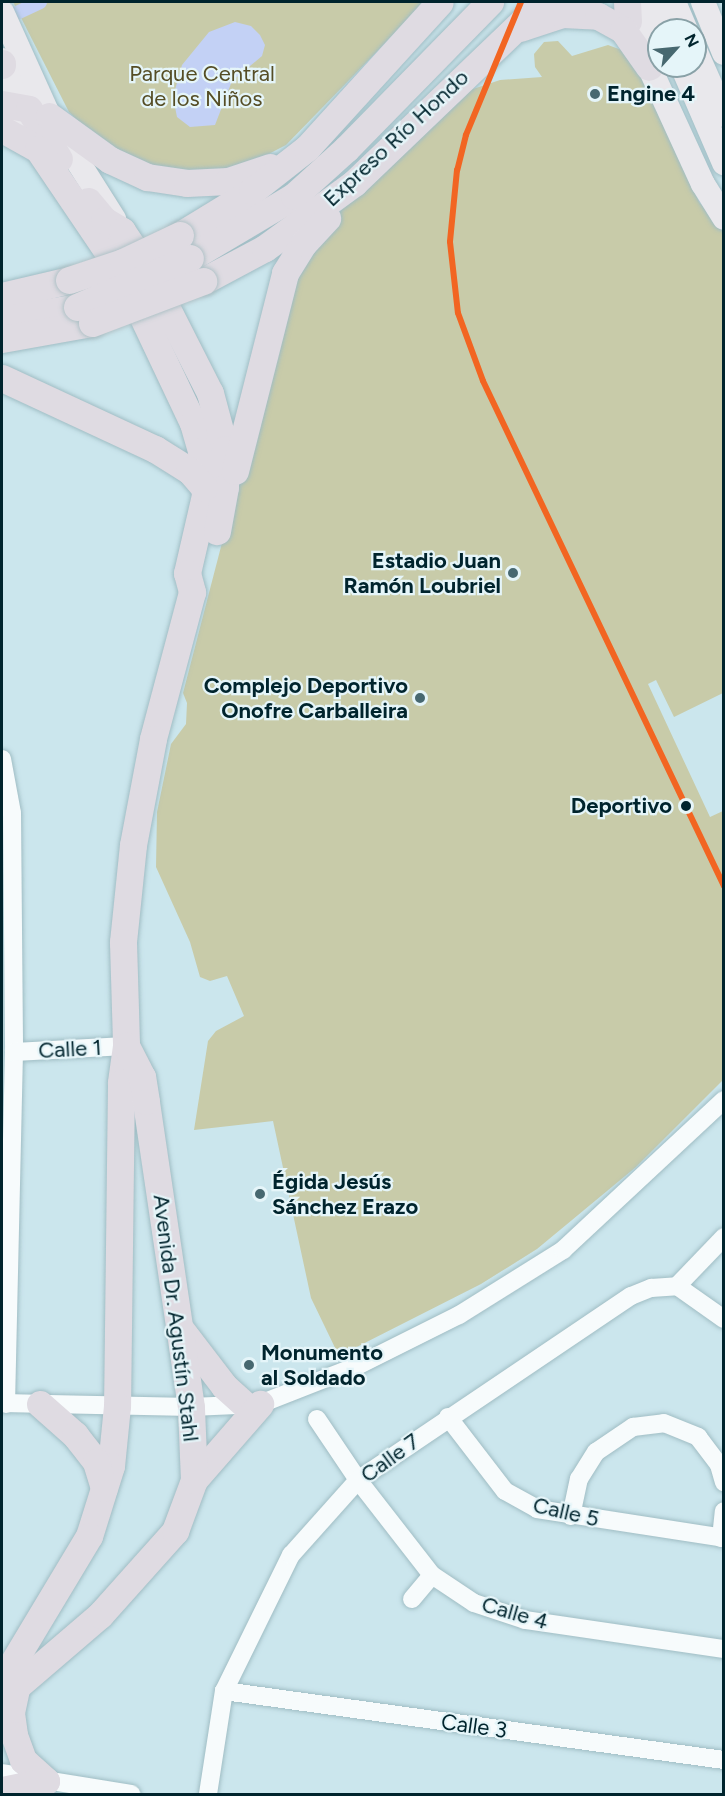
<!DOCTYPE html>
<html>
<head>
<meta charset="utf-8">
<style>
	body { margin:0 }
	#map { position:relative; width:725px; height:1796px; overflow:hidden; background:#cbe6ed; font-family:Figtree,sans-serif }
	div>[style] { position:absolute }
	.green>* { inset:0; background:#c8cba9 }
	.water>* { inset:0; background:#c3d1f5 }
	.canal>* { height:14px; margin:-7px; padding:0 7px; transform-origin:7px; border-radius:7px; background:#c3d1f5 }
	.roads { filter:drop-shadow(0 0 2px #a0bdc4) drop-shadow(0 0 2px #a0bdc4) }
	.minor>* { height:18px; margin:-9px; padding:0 9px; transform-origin:9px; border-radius:9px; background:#f7fbfc }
	.major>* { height:24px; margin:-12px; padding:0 12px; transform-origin:12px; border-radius:12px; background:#e9e8ec }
	.highway>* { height:27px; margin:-13.5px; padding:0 13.5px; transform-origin:13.5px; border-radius:13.5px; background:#dfdbe2 }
	.bridges { filter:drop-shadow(0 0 2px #b0c2c7) drop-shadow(0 0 2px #b0c2c7) }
	.highway-bridge>* { height:27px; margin:-13.5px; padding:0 13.5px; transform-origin:13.5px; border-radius:13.5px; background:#dfdbe2 }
	.metro-1>* { height:6px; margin:-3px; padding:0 3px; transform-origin:3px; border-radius:3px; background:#f26522 }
	.dots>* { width:16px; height:16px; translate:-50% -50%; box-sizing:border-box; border:3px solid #e5f5f9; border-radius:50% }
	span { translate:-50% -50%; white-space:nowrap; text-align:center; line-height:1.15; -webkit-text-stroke:4.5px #e5f5f9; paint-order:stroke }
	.park-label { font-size:22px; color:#554d25 }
	.poi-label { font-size:22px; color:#00242d; font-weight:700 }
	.left { translate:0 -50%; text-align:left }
	.right { translate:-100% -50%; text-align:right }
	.street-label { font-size:22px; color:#00242d }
	.stop-label { font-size:22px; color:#00242d; font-weight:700 }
	.frame { position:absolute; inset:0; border:3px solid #00242d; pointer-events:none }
	.north { position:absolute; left:647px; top:18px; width:60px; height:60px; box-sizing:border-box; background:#e5f5f9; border:2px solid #89a1a7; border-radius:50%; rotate:63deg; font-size:16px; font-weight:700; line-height:24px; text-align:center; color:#00242d }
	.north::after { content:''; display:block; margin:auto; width:21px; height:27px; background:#476870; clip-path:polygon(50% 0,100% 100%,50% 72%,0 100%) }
</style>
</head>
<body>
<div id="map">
	<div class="green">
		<i style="clip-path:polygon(13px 2px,425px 2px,286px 145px,255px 161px,215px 171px,157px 170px,94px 137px,69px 112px)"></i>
		<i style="clip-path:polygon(558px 41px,572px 56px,608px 45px,635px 55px,699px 202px,723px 229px,723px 693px,674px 717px,656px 680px,648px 684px,710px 817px,723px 811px,723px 1080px,636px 1167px,537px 1249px,481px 1284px,339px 1356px,311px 1298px,273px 1121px,194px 1130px,208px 1041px,216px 1031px,244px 1016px,227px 976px,210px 981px,200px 977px,190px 942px,156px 867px,157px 812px,171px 744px,186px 724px,187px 703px,183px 693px,284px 304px,316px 235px,461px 93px,500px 80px,542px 77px,535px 67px,534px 54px,544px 42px)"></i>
	</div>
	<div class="water">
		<i style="clip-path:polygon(235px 22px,251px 26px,260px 35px,265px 45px,262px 56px,232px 81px,215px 125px,190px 127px,177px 117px,173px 97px,182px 65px,209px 32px)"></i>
	</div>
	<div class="canal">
		<i style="left:2px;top:20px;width:42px;rotate:-25.3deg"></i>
	</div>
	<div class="roads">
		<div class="minor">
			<i style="left:2px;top:759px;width:55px;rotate:79.5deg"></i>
			<i style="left:12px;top:813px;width:239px;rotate:89.5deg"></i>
			<i style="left:14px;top:1052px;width:352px;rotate:91.3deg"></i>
			<i style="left:14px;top:1052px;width:112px;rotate:-3.1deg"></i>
			<i style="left:677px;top:1286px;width:68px;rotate:-46.2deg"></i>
			<i style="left:2px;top:1403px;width:189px;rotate:1.2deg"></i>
			<i style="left:191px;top:1407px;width:69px;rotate:-2.5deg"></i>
			<i style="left:260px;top:1404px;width:104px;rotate:-21.4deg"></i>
			<i style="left:357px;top:1366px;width:114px;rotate:-26.6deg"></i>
			<i style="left:459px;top:1315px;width:123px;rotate:-32deg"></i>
			<i style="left:563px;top:1250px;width:220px;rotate:-43deg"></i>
			<i style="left:448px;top:1417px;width:93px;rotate:52.4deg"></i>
			<i style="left:505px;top:1491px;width:37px;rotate:29deg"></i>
			<i style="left:537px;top:1509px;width:189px;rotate:8.8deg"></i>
			<i style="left:317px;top:1419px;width:73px;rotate:56.1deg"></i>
			<i style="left:358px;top:1480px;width:120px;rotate:52.1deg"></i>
			<i style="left:432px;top:1575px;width:50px;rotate:33.7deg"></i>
			<i style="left:474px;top:1603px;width:54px;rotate:18.4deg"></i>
			<i style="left:525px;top:1620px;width:201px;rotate:8.3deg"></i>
			<i style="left:571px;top:1516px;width:38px;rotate:-78deg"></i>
			<i style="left:579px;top:1479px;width:32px;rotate:-58deg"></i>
			<i style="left:596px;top:1452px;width:45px;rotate:-34deg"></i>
			<i style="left:633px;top:1427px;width:31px;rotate:-7deg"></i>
			<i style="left:664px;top:1423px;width:37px;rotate:22deg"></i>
			<i style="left:698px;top:1437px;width:35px;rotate:53deg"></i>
			<i style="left:719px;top:1465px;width:18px;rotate:74deg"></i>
			<i style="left:721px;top:1538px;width:27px;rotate:-84deg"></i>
			<i style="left:412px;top:1599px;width:31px;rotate:-50deg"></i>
			<i style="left:224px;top:1691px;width:505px;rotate:7.86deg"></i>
			<i style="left:2px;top:1773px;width:131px;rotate:9.2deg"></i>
			<i style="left:208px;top:1794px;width:104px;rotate:-81.2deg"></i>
			<i style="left:224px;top:1691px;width:152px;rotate:-63.8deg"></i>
			<i style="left:291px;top:1555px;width:101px;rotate:-48.2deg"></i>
			<i style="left:358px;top:1480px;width:329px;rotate:-34deg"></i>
			<i style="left:631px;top:1296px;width:22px;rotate:-22deg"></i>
			<i style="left:651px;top:1288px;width:26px;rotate:-4deg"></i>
			<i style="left:677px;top:1286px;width:57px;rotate:35.1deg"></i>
		</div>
		<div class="major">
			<i style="left:637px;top:2px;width:63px;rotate:79.9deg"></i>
			<i style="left:655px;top:2px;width:30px;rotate:67deg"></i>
			<i style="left:674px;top:2px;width:30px;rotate:67deg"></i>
			<i style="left:703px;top:2px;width:55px;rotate:67.6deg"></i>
			<i style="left:2px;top:12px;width:114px;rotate:65.7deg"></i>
			<i style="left:49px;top:116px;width:122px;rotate:57.7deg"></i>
			<i style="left:695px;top:50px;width:71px;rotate:66deg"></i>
			<i style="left:642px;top:51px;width:146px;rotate:65.4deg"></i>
			<i style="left:703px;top:184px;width:40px;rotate:58deg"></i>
			<i style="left:2px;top:60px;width:67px;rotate:69.9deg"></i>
			<i style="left:682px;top:66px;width:106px;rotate:66.6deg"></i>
		</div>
		<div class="highway">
			<i style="left:627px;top:2px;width:19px;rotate:87deg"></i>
			<i style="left:520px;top:28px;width:44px;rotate:-18.4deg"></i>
			<i style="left:562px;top:14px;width:36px;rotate:3deg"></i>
			<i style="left:598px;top:16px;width:29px;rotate:29deg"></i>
			<i style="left:623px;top:30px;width:45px;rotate:54.9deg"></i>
			<i style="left:2px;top:65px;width:2px;rotate:-90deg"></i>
			<i style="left:2px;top:104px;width:27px;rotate:10deg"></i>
			<i style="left:29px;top:109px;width:58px;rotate:59deg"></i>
			<i style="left:49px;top:116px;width:75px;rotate:35.8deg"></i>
			<i style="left:110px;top:160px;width:41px;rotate:24.7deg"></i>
			<i style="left:147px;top:177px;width:40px;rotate:8.5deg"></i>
			<i style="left:187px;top:183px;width:41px;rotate:-2.8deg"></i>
			<i style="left:228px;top:181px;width:44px;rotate:-18.4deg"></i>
			<i style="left:2px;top:129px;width:41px;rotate:29.1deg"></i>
			<i style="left:38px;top:149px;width:150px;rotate:55.9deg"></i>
			<i style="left:122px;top:273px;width:166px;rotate:64.7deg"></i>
			<i style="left:193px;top:423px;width:29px;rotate:74deg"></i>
			<i style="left:201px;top:451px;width:44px;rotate:84.8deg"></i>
			<i style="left:205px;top:495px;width:80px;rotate:103deg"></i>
			<i style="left:187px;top:573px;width:20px;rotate:75deg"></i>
			<i style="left:192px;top:592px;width:152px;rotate:104.9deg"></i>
			<i style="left:153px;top:739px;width:108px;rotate:100.7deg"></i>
			<i style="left:133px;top:845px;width:98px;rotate:95.9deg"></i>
			<i style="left:123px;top:942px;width:104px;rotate:88.3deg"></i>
			<i style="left:126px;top:1046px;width:37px;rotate:98deg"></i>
			<i style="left:121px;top:1083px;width:323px;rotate:90.7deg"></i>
			<i style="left:117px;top:1406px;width:60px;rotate:95.7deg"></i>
			<i style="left:111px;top:1466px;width:73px;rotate:107.4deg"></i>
			<i style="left:89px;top:1536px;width:169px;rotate:121deg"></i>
			<i style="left:88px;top:201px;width:25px;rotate:50deg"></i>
			<i style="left:104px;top:220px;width:21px;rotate:31deg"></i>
			<i style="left:122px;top:231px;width:43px;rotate:56.3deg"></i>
			<i style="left:146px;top:267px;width:141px;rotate:63.1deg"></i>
			<i style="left:210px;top:393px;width:58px;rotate:75deg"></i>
			<i style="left:225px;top:449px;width:38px;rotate:90deg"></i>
			<i style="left:225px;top:487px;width:45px;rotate:100.3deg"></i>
			<i style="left:180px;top:235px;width:84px;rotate:-31.4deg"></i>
			<i style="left:252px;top:191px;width:70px;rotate:-38deg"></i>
			<i style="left:307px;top:148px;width:197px;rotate:-47.7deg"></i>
			<i style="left:190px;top:258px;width:121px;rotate:-30.8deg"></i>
			<i style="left:294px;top:196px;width:70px;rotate:-42.1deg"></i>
			<i style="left:346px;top:149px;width:206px;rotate:-45.6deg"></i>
			<i style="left:203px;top:281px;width:70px;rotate:-28deg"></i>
			<i style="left:265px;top:248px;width:110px;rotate:-36.1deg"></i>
			<i style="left:354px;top:183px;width:262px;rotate:-43.8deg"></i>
			<i style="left:2px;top:296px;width:69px;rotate:-13.4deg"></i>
			<i style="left:2px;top:320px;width:76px;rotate:-9.8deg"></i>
			<i style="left:2px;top:339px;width:91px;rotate:-10.1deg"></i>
			<i style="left:2px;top:378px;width:169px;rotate:24.9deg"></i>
			<i style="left:155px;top:449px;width:40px;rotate:32deg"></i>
			<i style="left:189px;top:470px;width:23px;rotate:49deg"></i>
			<i style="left:235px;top:471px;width:204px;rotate:-75.8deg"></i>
			<i style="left:285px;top:273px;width:36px;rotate:-58deg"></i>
			<i style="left:304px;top:243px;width:34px;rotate:-47deg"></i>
			<i style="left:182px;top:1331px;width:69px;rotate:52.6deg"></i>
			<i style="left:224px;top:1386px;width:28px;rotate:42deg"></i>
			<i style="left:40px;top:1404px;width:47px;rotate:41.5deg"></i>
			<i style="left:75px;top:1435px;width:34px;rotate:52deg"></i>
			<i style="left:96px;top:1462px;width:27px;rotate:73deg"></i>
			<i style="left:194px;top:1480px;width:101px;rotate:-49deg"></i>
			<i style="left:16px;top:1689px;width:25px;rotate:102deg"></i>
			<i style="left:11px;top:1713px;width:22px;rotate:82deg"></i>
			<i style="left:14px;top:1735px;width:27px;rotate:70deg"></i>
			<i style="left:23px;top:1760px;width:31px;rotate:42deg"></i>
			<i style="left:2px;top:1699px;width:129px;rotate:-40.6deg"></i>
			<i style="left:100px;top:1615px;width:113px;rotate:-48.2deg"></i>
			<i style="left:175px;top:1531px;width:54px;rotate:-69.6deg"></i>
			<i style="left:194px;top:1480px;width:73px;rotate:-92.4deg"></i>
			<i style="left:191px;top:1407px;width:309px;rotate:-98.4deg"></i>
			<i style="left:146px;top:1101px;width:24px;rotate:-99deg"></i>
			<i style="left:142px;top:1077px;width:35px;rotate:-117deg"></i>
			<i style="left:2px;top:1790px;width:45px;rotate:-11.6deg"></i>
		</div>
	</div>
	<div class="bridges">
		<div class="highway-bridge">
			<i style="left:69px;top:280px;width:57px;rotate:-18.4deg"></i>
			<i style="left:123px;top:262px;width:63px;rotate:-25.3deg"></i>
			<i style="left:77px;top:307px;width:123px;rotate:-23.4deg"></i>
			<i style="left:92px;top:323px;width:119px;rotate:-20.7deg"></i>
		</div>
	</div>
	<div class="metro-1">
		<i style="left:521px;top:2px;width:144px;rotate:112.5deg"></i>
		<i style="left:466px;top:135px;width:36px;rotate:104deg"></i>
		<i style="left:457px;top:170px;width:72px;rotate:95.6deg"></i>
		<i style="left:450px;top:242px;width:71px;rotate:83.6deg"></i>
		<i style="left:458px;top:313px;width:72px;rotate:69.8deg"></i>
		<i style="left:483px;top:381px;width:560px;rotate:64.49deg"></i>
	</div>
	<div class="dots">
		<i style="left:595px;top:94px;background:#476870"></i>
		<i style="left:513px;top:573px;background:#476870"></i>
		<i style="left:420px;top:698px;background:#476870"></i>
		<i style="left:686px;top:806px;background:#00242d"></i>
		<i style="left:260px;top:1194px;background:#476870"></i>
		<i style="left:249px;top:1365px;background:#476870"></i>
	</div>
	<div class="park-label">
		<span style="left:202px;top:86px">Parque Central<br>de los Niños</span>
	</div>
	<div class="poi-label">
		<span class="left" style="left:607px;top:94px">Engine 4</span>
		<span class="right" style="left:501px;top:573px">Estadio Juan<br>Ramón Loubriel</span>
		<span class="right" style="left:408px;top:698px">Complejo Deportivo<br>Onofre Carballeira</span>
		<span class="left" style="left:272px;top:1194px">Égida Jesús<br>Sánchez Erazo</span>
		<span class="left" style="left:261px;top:1365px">Monumento<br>al Soldado</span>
	</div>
	<div class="street-label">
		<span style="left:396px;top:138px;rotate:-43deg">Expreso Río Hondo</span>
		<span style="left:70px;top:1049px;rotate:-3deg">Calle 1</span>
		<span style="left:176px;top:1318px;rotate:83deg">Avenida Dr. Agustín Stahl</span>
		<span style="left:390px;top:1458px;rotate:-36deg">Calle 7</span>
		<span style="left:566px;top:1512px;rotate:13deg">Calle 5</span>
		<span style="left:515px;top:1613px;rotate:16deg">Calle 4</span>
		<span style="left:474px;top:1726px;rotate:8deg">Calle 3</span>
	</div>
	<div class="stop-label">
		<span class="right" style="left:672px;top:806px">Deportivo</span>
	</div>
	<div class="frame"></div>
	<div class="north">N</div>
</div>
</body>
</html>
